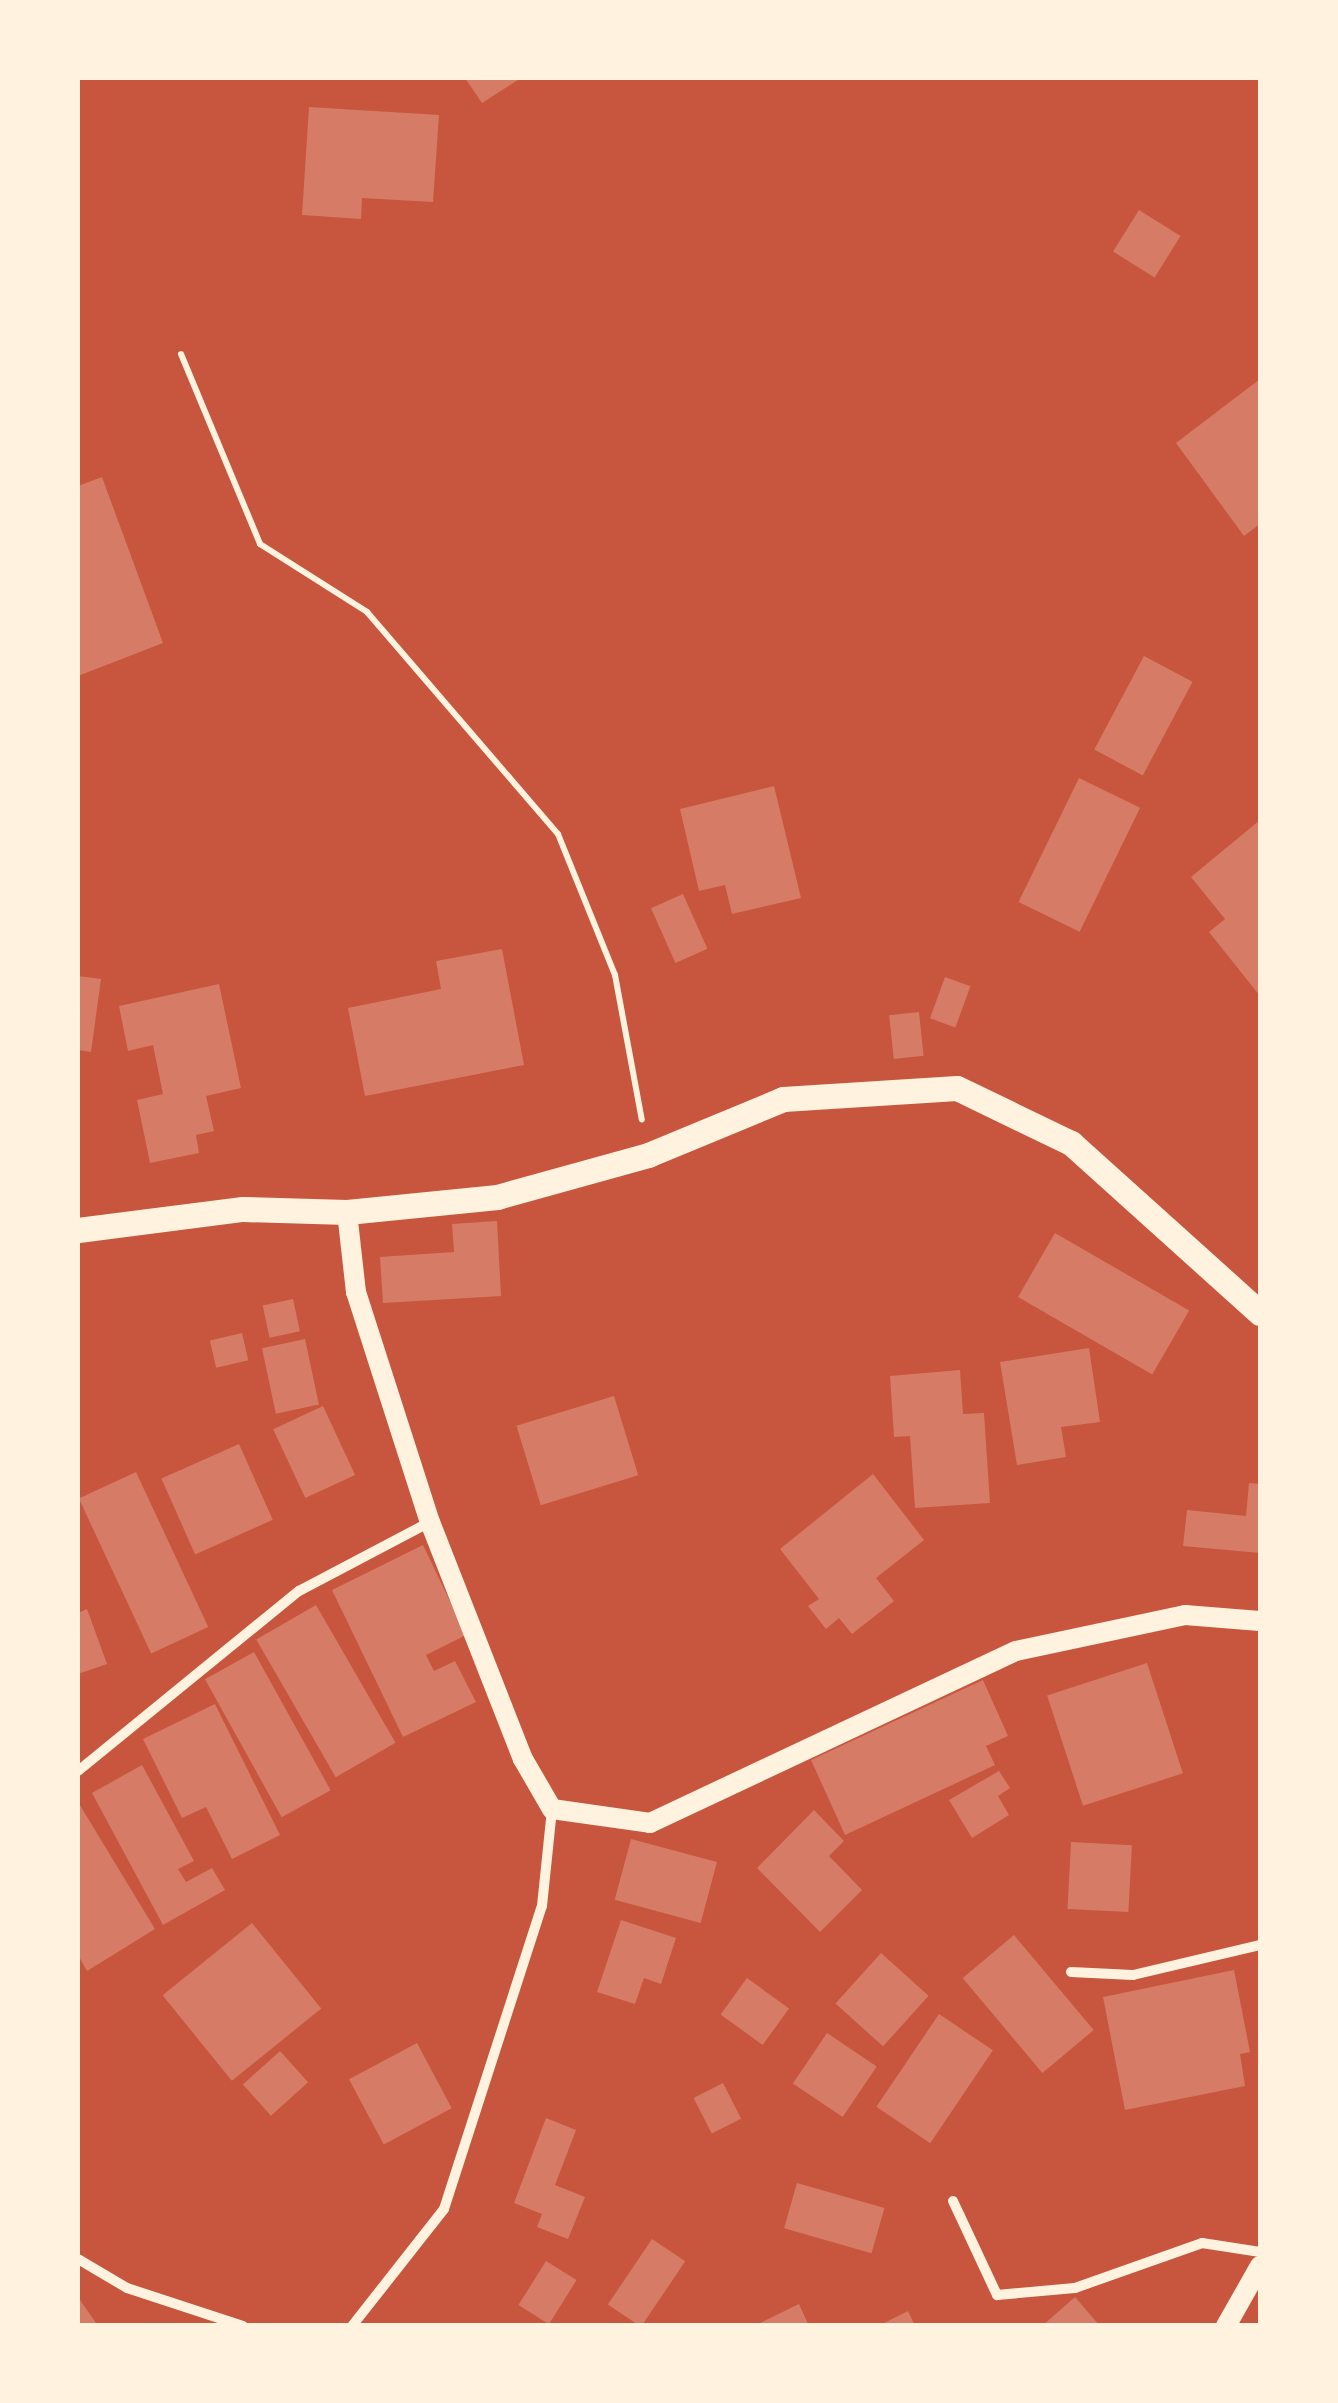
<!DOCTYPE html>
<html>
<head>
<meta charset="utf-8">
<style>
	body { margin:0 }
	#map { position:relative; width:1338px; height:2403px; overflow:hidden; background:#c8553d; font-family:"Alegreya Sans",sans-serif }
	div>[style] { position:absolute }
	.building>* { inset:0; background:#d67c66; transform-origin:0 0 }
	.path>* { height:6px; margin:-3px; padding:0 3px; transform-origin:3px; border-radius:3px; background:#fff3e0 }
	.minor>* { height:10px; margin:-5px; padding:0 5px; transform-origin:5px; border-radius:5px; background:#fff3e0 }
	.secondary>* { height:20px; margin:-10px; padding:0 10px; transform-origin:10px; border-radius:10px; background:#fff3e0 }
	.primary>* { height:25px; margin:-12.5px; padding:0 12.5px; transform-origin:12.5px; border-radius:12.5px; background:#fff3e0 }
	span { translate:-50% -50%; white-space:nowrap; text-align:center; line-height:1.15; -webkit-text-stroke:10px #fff3e0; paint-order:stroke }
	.frame { position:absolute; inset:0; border:80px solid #fff3e0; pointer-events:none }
</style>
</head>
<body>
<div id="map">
	<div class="building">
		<i style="clip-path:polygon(465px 78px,521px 78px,482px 103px)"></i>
		<i style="clip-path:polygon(309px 107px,439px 115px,433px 202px,362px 198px,361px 219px,302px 215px)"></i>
		<i style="left:1139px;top:210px;width:49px;height:49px;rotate:32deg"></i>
		<i style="clip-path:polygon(1260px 379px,1260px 524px,1244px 536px,1176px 443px)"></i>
		<i style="clip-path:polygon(102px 477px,163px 643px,78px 676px,78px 486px)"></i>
		<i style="left:1144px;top:656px;width:55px;height:106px;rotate:28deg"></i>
		<i style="left:1079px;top:778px;width:68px;height:138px;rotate:26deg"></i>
		<i style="clip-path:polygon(774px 786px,801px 898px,732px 914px,725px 885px,699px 891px,680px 809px)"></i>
		<i style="clip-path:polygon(1260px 820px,1260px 996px,1209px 932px,1225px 919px,1191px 877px)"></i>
		<i style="left:683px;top:894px;width:60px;height:35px;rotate:66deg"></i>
		<i style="clip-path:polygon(502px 949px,524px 1065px,365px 1096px,348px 1008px,441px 989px,436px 961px)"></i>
		<i style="clip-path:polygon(78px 976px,101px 979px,91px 1052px,78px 1050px)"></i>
		<i style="left:945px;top:977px;width:27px;height:44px;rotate:20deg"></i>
		<i style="clip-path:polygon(219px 984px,241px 1088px,206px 1096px,214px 1131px,196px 1135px,199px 1153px,150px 1163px,137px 1100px,163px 1094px,153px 1045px,128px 1051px,119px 1006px)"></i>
		<i style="left:919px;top:1012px;width:44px;height:30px;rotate:84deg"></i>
		<i style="clip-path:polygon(497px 1221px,501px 1296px,383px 1303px,380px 1257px,454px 1252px,452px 1224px)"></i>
		<i style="left:1055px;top:1233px;width:155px;height:74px;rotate:30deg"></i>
		<i style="left:293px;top:1299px;width:33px;height:31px;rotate:78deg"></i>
		<i style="left:242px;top:1333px;width:28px;height:33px;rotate:77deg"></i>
		<i style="left:305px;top:1339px;width:67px;height:44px;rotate:78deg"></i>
		<i style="clip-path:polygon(1089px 1348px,1100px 1422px,1061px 1427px,1066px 1457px,1017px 1465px,1000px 1362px)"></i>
		<i style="clip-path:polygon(960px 1370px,963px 1414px,984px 1413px,990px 1503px,915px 1508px,910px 1436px,894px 1437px,890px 1376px)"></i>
		<i style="left:614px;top:1396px;width:83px;height:102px;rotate:73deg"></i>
		<i style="left:323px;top:1406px;width:76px;height:55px;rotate:65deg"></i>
		<i style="left:239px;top:1444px;width:83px;height:85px;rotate:66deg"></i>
		<i style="left:136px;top:1472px;width:171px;height:63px;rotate:65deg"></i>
		<i style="clip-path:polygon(873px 1474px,924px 1540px,876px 1578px,894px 1601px,852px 1634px,839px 1618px,826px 1629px,808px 1606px,819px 1599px,780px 1549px)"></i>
		<i style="clip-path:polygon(1249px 1483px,1260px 1484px,1260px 1553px,1183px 1546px,1187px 1510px,1246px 1516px)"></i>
		<i style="clip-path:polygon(423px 1545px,466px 1635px,426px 1655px,434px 1671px,455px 1661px,476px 1702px,403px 1737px,332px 1590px)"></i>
		<i style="left:316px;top:1605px;width:159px;height:69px;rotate:60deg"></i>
		<i style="clip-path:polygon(87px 1609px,107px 1664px,78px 1674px,78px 1613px)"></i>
		<i style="left:254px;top:1652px;width:158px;height:56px;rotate:61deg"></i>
		<i style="left:1147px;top:1663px;width:116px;height:105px;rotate:72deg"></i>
		<i style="clip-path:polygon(983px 1680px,1008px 1736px,986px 1746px,995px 1765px,845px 1835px,811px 1760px)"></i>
		<i style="clip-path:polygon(215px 1704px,280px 1835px,232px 1859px,206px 1807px,182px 1818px,143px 1739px)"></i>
		<i style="clip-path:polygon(142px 1765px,194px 1861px,178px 1869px,186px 1882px,212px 1868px,225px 1890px,163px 1925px,92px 1793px)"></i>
		<i style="clip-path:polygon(999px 1771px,1010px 1788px,998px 1796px,1009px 1815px,972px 1838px,949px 1800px)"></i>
		<i style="clip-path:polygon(78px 1802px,155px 1929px,87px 1971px,78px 1955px)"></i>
		<i style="clip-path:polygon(814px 1810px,844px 1841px,829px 1856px,862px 1890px,820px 1932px,757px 1868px)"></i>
		<i style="left:631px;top:1839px;width:89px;height:63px;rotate:15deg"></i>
		<i style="left:1071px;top:1842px;width:61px;height:67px;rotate:3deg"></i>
		<i style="clip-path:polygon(621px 1920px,676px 1938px,661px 1984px,644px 1978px,635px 2004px,597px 1992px)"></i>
		<i style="left:252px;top:1923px;width:110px;height:115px;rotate:51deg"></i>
		<i style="left:1014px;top:1935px;width:124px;height:67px;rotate:50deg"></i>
		<i style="left:881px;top:1953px;width:64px;height:68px;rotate:42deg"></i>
		<i style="clip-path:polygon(1234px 1970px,1250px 2052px,1240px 2054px,1245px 2086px,1125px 2110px,1103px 1997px)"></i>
		<i style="left:747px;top:1978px;width:52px;height:45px;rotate:36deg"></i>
		<i style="left:939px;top:2014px;width:65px;height:112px;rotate:34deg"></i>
		<i style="left:827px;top:2033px;width:60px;height:61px;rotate:34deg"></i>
		<i style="left:417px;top:2043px;width:74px;height:77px;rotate:62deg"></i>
		<i style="left:280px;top:2051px;width:42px;height:50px;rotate:48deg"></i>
		<i style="left:723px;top:2083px;width:40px;height:33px;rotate:63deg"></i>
		<i style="clip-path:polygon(546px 2118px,576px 2130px,555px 2185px,585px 2197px,568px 2239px,537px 2227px,542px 2214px,514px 2203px)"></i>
		<i style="left:797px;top:2183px;width:91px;height:47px;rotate:16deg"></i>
		<i style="left:652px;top:2239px;width:40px;height:79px;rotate:34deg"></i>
		<i style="left:546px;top:2261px;width:36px;height:52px;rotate:32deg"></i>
		<i style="clip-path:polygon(78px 2297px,98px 2326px,78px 2326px)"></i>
		<i style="clip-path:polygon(1075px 2297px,1100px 2326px,1042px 2326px)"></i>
		<i style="clip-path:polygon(799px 2304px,809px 2326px,754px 2326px)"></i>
		<i style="clip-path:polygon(908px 2311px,915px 2326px,878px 2326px)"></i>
	</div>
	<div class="path">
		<i style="left:181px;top:354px;width:206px;rotate:67.4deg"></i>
		<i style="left:260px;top:544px;width:127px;rotate:32.4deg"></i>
		<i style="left:367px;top:612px;width:293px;rotate:49.3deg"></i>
		<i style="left:558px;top:834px;width:152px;rotate:68deg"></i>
		<i style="left:615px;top:975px;width:147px;rotate:79.5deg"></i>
	</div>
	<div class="minor">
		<i style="left:78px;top:1771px;width:285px;rotate:-39.2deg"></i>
		<i style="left:299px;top:1591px;width:148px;rotate:-27.8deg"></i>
		<i style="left:1071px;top:1972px;width:62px;rotate:2.8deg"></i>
		<i style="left:1133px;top:1975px;width:130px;rotate:-13.3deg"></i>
		<i style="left:953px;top:2201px;width:104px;rotate:64.9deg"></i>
		<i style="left:997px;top:2295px;width:78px;rotate:-5.1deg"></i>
		<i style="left:1075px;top:2288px;width:135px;rotate:-19.5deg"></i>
		<i style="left:1202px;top:2243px;width:59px;rotate:8.8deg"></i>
		<i style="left:78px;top:2259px;width:57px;rotate:30.6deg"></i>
		<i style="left:127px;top:2288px;width:122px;rotate:18.1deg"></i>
		<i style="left:352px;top:2326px;width:149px;rotate:-51.8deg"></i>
		<i style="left:444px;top:2209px;width:318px;rotate:-72.1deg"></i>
		<i style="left:542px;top:1906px;width:97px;rotate:-84.1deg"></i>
	</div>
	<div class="secondary">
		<i style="left:347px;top:1212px;width:81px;rotate:83.6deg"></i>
		<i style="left:356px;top:1292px;width:242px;rotate:72.2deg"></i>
		<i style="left:430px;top:1522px;width:255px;rotate:68.6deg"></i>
		<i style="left:523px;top:1759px;width:58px;rotate:59.9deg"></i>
		<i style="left:552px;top:1809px;width:99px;rotate:8.1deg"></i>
		<i style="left:650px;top:1823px;width:404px;rotate:-25.2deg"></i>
		<i style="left:1016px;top:1651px;width:173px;rotate:-12deg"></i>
		<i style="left:1185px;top:1615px;width:75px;rotate:4.6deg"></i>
		<i style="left:1226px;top:2326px;width:69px;rotate:-60.5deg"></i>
	</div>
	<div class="primary">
		<i style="left:78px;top:1230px;width:166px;rotate:-7.3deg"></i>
		<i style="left:243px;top:1209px;width:104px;rotate:1.7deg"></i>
		<i style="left:347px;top:1212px;width:151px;rotate:-5.7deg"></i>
		<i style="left:497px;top:1197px;width:157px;rotate:-15.5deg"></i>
		<i style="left:648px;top:1155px;width:146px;rotate:-22.5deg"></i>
		<i style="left:783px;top:1099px;width:174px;rotate:-3.6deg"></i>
		<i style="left:957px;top:1088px;width:127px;rotate:25.8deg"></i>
		<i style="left:1071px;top:1143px;width:254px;rotate:42deg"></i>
	</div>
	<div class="frame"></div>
</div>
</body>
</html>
